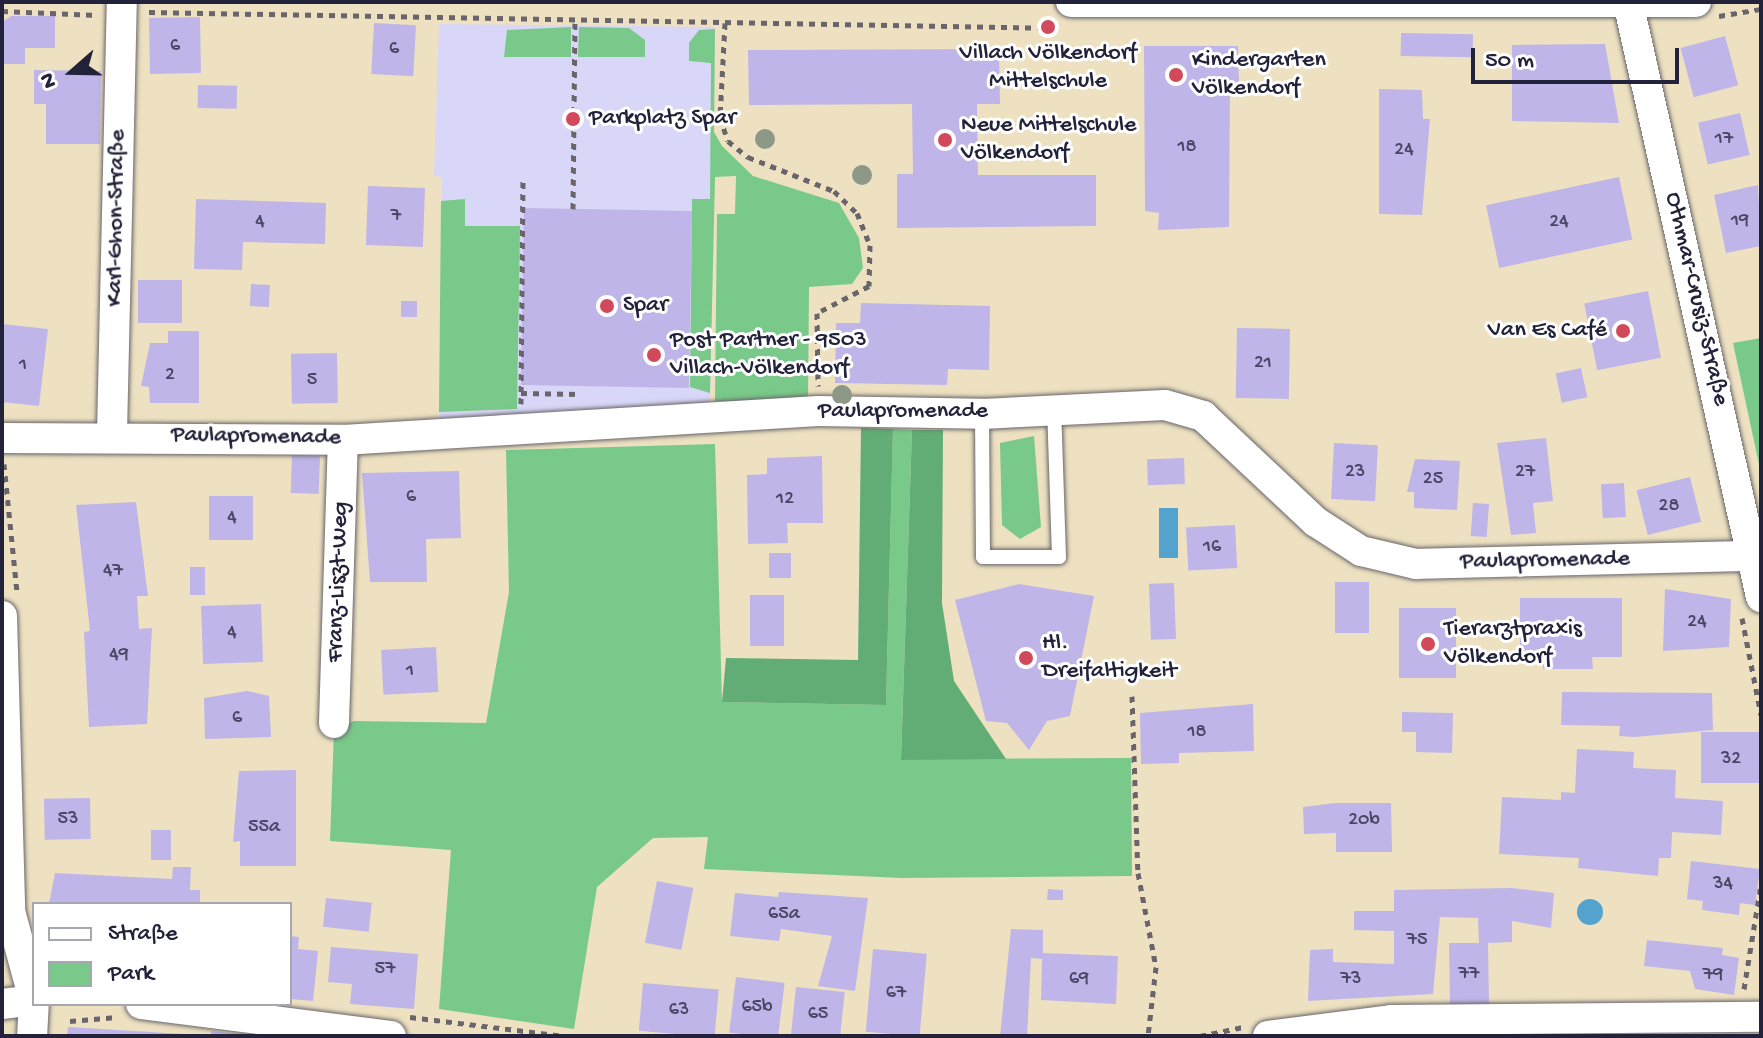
<!DOCTYPE html>
<html>
<head>
<meta charset="utf-8">
<style>
	body { margin:0 }
	#map { position:relative; width:1763px; height:1038px; overflow:hidden; background:#ede1c1; font-family:"Gochi Hand",sans-serif }
	div>[style] { position:absolute }
	.built>* { inset:0; background:#d9d7f7 }
	.green>* { inset:0; background:#79c98a }
	.forest>* { inset:0; background:#62ad76 }
	.water>* { inset:0; background:#54a3ce; transform-origin:0 0 }
	.round { border-radius:50% }
	.building>* { inset:0; background:#c0b5e8; transform-origin:0 0 }
	.path>* { height:5px; margin-top:-2.5px; transform-origin:0; background:repeating-linear-gradient(90deg,#69656a 0 6px,transparent 0 12px) }
	.roads { filter:drop-shadow(0 0 2px #69656a) drop-shadow(0 0 2px #69656a) }
	.service>* { height:14px; margin:-7px; padding:0 7px; transform-origin:7px; border-radius:7px; background:#fff }
	.minor>* { height:30px; margin:-15px; padding:0 15px; transform-origin:15px; border-radius:15px; background:#fff }
	.trees>* { width:20px; height:20px; margin:-10px; border-radius:50%; background:#8e9887 }
	.dots>* { width:22px; height:22px; translate:-50% -50%; box-sizing:border-box; border:4px solid #fff; border-radius:50% }
	span { translate:-50% -50%; white-space:nowrap; text-align:center; line-height:1.15; -webkit-text-stroke:6px #fff; paint-order:stroke }
	.number-label { font-size:20px; color:#4a4766 }
	.number-label span { -webkit-text-stroke-width:0 }
	.poi-label { font-size:24px; color:#22223b }
	.left { translate:0 -50%; text-align:left }
	.right { translate:-100% -50%; text-align:right }
	.street-label { font-size:24px; color:#22223b }
	.frame { position:absolute; inset:0; border:4px solid #22223b; pointer-events:none }
	.legend { position:absolute; left:32px; top:902px; width:260px; height:104px; box-sizing:border-box; background:#fff; border:2px solid #a7a7b1; margin:0; padding:10px 14px; list-style:none; font-size:24px; color:#22223b }
	.legend li { display:flex; align-items:center; gap:16px; height:40px }
	.legend b { width:40px; border:2px solid #a7a7b1 }
	.north { position:absolute; left:32px; top:32px; width:80px; height:80px; -webkit-text-stroke:6px #fff; paint-order:stroke; rotate:250deg; font-size:22px; font-weight:700; line-height:32px; text-align:center; color:#22223b }
	.north::after { content:''; display:block; margin:auto; width:28px; height:36px; background:#22223b; clip-path:polygon(50% 0,100% 100%,50% 72%,0 100%) }
	.scale { position:absolute; left:1471px; top:48px; width:208px; height:36px; box-sizing:border-box; border:4px solid #22223b; border-top:0; padding-left:10px; font-size:24px; line-height:28px; white-space:nowrap; color:#22223b; -webkit-text-stroke:6px #fff; paint-order:stroke }
</style>
</head>
<body>
<div id="map">
	<div class="built">
		<i style="clip-path:polygon(439px 24px,715px 27px,710px 410px,440px 420px,442px 177px,434px 176px)"></i>
	</div>
	<div class="green">
		<i style="clip-path:polygon(571px 27px,571px 57px,504px 57px,507px 30px)"></i>
		<i style="clip-path:polygon(579px 27px,629px 28px,645px 40px,645px 57px,578px 57px)"></i>
		<i style="clip-path:polygon(715px 29px,714px 132px,722px 146px,753px 176px,839px 203px,859px 238px,863px 268px,852px 284px,809px 287px,808px 402px,715px 401px,717px 214px,735px 214px,736px 176px,715px 177px,710px 393px,690px 387px,692px 199px,710px 199px,711px 63px,689px 61px,689px 43px,699px 30px)"></i>
		<i style="clip-path:polygon(465px 199px,465px 226px,520px 226px,517px 409px,439px 412px,441px 201px)"></i>
		<i style="clip-path:polygon(1761px 338px,1761px 469px,1760px 469px,1733px 343px)"></i>
		<i style="clip-path:polygon(893px 429px,912px 430px,901px 759px,1131px 758px,1132px 876px,902px 878px,704px 869px,708px 837px,653px 838px,597px 887px,574px 1029px,439px 1009px,451px 850px,330px 841px,334px 730px,354px 721px,486px 723px,509px 592px,506px 450px,715px 444px,722px 702px,886px 705px)"></i>
		<i style="clip-path:polygon(1034px 436px,1041px 527px,1020px 539px,1002px 525px,1000px 443px)"></i>
	</div>
	<div class="forest">
		<i style="clip-path:polygon(861px 428px,893px 429px,886px 705px,722px 702px,726px 658px,858px 660px)"></i>
		<i style="clip-path:polygon(912px 430px,943px 430px,942px 603px,954px 681px,1006px 759px,901px 760px)"></i>
	</div>
	<div class="water">
		<i style="left:1159px;top:508px;width:19px;height:50px"></i>
		<i class="round" style="left:1577px;top:899px;width:26px;height:26px"></i>
	</div>
	<div class="building">
		<i style="clip-path:polygon(11px 16px,55px 16px,55px 48px,25px 48px,25px 64px,2px 64px,2px 22px)"></i>
		<i style="left:200px;top:17px;width:56px;height:51px;rotate:89deg"></i>
		<i style="left:374px;top:23px;width:42px;height:51px;rotate:3deg"></i>
		<i style="left:1401px;top:33px;width:72px;height:23px;rotate:1deg"></i>
		<i style="left:1725px;top:36px;width:51px;height:46px;rotate:75deg"></i>
		<i style="clip-path:polygon(1605px 44px,1619px 123px,1512px 121px,1512px 45px)"></i>
		<i style="clip-path:polygon(1144px 46px,1238px 46px,1239px 83px,1230px 82px,1229px 227px,1158px 230px,1159px 213px,1145px 211px)"></i>
		<i style="clip-path:polygon(999px 49px,1000px 104px,977px 104px,978px 175px,1096px 175px,1096px 226px,897px 228px,897px 174px,913px 174px,912px 104px,749px 105px,748px 50px)"></i>
		<i style="clip-path:polygon(34px 70px,101px 71px,100px 144px,46px 144px,46px 104px,34px 104px)"></i>
		<i style="left:198px;top:85px;width:39px;height:23px;rotate:1deg"></i>
		<i style="clip-path:polygon(1379px 89px,1422px 90px,1423px 119px,1430px 119px,1422px 215px,1379px 214px)"></i>
		<i style="left:1740px;top:113px;width:43px;height:43px;rotate:77deg"></i>
		<i style="left:1619px;top:177px;width:64px;height:136px;rotate:78deg"></i>
		<i style="clip-path:polygon(1758px 185px,1761px 246px,1726px 253px,1714px 195px)"></i>
		<i style="left:368px;top:186px;width:57px;height:59px;rotate:2deg"></i>
		<i style="clip-path:polygon(196px 199px,326px 203px,325px 244px,243px 242px,242px 270px,194px 269px)"></i>
		<i style="left:524px;top:208px;width:168px;height:177px;rotate:1deg"></i>
		<i style="left:138px;top:280px;width:44px;height:43px"></i>
		<i style="left:251px;top:284px;width:19px;height:22px;rotate:3deg"></i>
		<i style="left:1648px;top:291px;width:68px;height:65px;rotate:79deg"></i>
		<i style="left:401px;top:301px;width:16px;height:16px"></i>
		<i style="clip-path:polygon(861px 303px,990px 306px,989px 370px,948px 369px,947px 385px,835px 383px,836px 323px,860px 323px)"></i>
		<i style="clip-path:polygon(2px 324px,48px 329px,39px 406px,2px 402px)"></i>
		<i style="left:1237px;top:328px;width:53px;height:70px;rotate:1deg"></i>
		<i style="clip-path:polygon(168px 331px,199px 331px,199px 403px,150px 403px,149px 387px,141px 386px,150px 343px,168px 343px)"></i>
		<i style="left:337px;top:353px;width:50px;height:46px;rotate:89deg"></i>
		<i style="left:1581px;top:368px;width:30px;height:26px;rotate:78deg"></i>
		<i style="clip-path:polygon(1546px 438px,1553px 501px,1533px 503px,1536px 533px,1511px 535px,1497px 443px)"></i>
		<i style="left:1334px;top:443px;width:44px;height:56px;rotate:3deg"></i>
		<i style="left:292px;top:455px;width:28px;height:38px;rotate:2deg"></i>
		<i style="clip-path:polygon(822px 456px,823px 523px,787px 523px,788px 543px,748px 544px,747px 475px,767px 474px,767px 458px)"></i>
		<i style="left:1184px;top:458px;width:26px;height:37px;rotate:88deg"></i>
		<i style="clip-path:polygon(1415px 459px,1460px 461px,1457px 510px,1414px 508px,1414px 492px,1407px 492px)"></i>
		<i style="clip-path:polygon(459px 471px,461px 538px,426px 539px,427px 582px,370px 582px,362px 473px)"></i>
		<i style="left:1690px;top:477px;width:46px;height:55px;rotate:76deg"></i>
		<i style="left:1624px;top:483px;width:34px;height:23px;rotate:87deg"></i>
		<i style="left:209px;top:496px;width:44px;height:44px"></i>
		<i style="clip-path:polygon(136px 502px,148px 596px,137px 596px,139px 629px,152px 628px,147px 724px,89px 727px,84px 632px,90px 631px,76px 505px)"></i>
		<i style="left:1473px;top:503px;width:16px;height:33px;rotate:4deg"></i>
		<i style="left:1235px;top:525px;width:43px;height:49px;rotate:87deg"></i>
		<i style="left:791px;top:553px;width:25px;height:22px;rotate:90deg"></i>
		<i style="left:190px;top:567px;width:15px;height:28px"></i>
		<i style="left:1335px;top:582px;width:34px;height:51px"></i>
		<i style="left:1174px;top:583px;width:56px;height:25px;rotate:88deg"></i>
		<i style="clip-path:polygon(1019px 584px,1094px 596px,1070px 716px,1047px 721px,1029px 750px,1007px 723px,986px 721px,955px 600px)"></i>
		<i style="clip-path:polygon(1665px 589px,1731px 599px,1729px 647px,1663px 651px)"></i>
		<i style="left:750px;top:595px;width:34px;height:51px"></i>
		<i style="clip-path:polygon(1520px 598px,1622px 598px,1622px 657px,1592px 657px,1593px 669px,1543px 669px,1543px 659px,1520px 659px)"></i>
		<i style="left:261px;top:604px;width:58px;height:60px;rotate:88deg"></i>
		<i style="left:1456px;top:608px;width:70px;height:57px;rotate:90deg"></i>
		<i style="left:436px;top:647px;width:45px;height:55px;rotate:87deg"></i>
		<i style="clip-path:polygon(247px 691px,269px 696px,271px 737px,205px 739px,204px 698px)"></i>
		<i style="clip-path:polygon(1562px 692px,1712px 693px,1713px 730px,1635px 737px,1619px 736px,1620px 726px,1561px 725px)"></i>
		<i style="clip-path:polygon(1253px 704px,1254px 751px,1179px 753px,1179px 763px,1141px 764px,1140px 713px)"></i>
		<i style="clip-path:polygon(1402px 712px,1453px 713px,1452px 753px,1416px 752px,1416px 732px,1402px 732px)"></i>
		<i style="left:1761px;top:732px;width:51px;height:60px;rotate:90deg"></i>
		<i style="clip-path:polygon(1577px 749px,1634px 752px,1633px 768px,1676px 770px,1675px 798px,1723px 801px,1721px 835px,1672px 832px,1671px 858px,1659px 858px,1658px 876px,1578px 868px,1579px 858px,1499px 854px,1502px 797px,1561px 800px,1561px 792px,1575px 793px)"></i>
		<i style="clip-path:polygon(296px 770px,296px 866px,240px 866px,240px 841px,233px 842px,239px 771px)"></i>
		<i style="left:90px;top:798px;width:41px;height:46px;rotate:89deg"></i>
		<i style="clip-path:polygon(1336px 803px,1391px 803px,1392px 852px,1336px 852px,1336px 833px,1304px 834px,1303px 807px)"></i>
		<i style="left:151px;top:830px;width:20px;height:30px"></i>
		<i style="clip-path:polygon(1691px 861px,1760px 869px,1755px 905px,1740px 903px,1739px 915px,1702px 910px,1703px 901px,1687px 899px)"></i>
		<i style="clip-path:polygon(173px 867px,191px 867px,190px 890px,200px 890px,200px 904px,49px 904px,55px 873px,172px 879px)"></i>
		<i style="left:657px;top:881px;width:37px;height:63px;rotate:11deg"></i>
		<i style="clip-path:polygon(1512px 888px,1554px 893px,1551px 928px,1512px 921px,1512px 942px,1488px 943px,1489px 1004px,1450px 1005px,1449px 943px,1479px 943px,1478px 918px,1440px 917px,1433px 994px,1308px 1001px,1310px 950px,1333px 949px,1333px 962px,1394px 964px,1394px 931px,1354px 930px,1354px 911px,1394px 911px,1394px 890px)"></i>
		<i style="clip-path:polygon(1048px 889px,1063px 890px,1063px 900px,1047px 900px)"></i>
		<i style="clip-path:polygon(779px 892px,868px 898px,855px 991px,818px 986px,832px 936px,781px 929px,779px 941px,730px 936px,735px 893px,778px 897px)"></i>
		<i style="left:326px;top:898px;width:46px;height:29px;rotate:6deg"></i>
		<i style="clip-path:polygon(1011px 929px,1043px 930px,1043px 953px,1118px 956px,1116px 1004px,1041px 1000px,1042px 959px,1031px 958px,1027px 1036px,1000px 1036px)"></i>
		<i style="clip-path:polygon(290px 936px,299px 937px,298px 949px,318px 951px,313px 1001px,290px 999px)"></i>
		<i style="clip-path:polygon(1647px 940px,1723px 948px,1722px 955px,1739px 958px,1734px 995px,1695px 989px,1690px 971px,1644px 966px)"></i>
		<i style="clip-path:polygon(331px 947px,418px 954px,414px 1009px,350px 1004px,352px 984px,328px 982px)"></i>
		<i style="left:873px;top:949px;width:54px;height:83px;rotate:5deg"></i>
		<i style="left:736px;top:977px;width:49px;height:56px;rotate:7deg"></i>
		<i style="left:643px;top:983px;width:76px;height:48px;rotate:5deg"></i>
		<i style="left:796px;top:987px;width:49px;height:49px;rotate:6deg"></i>
		<i style="clip-path:polygon(68px 1027px,184px 1034px,184px 1036px,67px 1036px)"></i>
		<i style="clip-path:polygon(211px 1031px,242px 1034px,242px 1036px,211px 1036px)"></i>
	</div>
	<div class="path">
		<i style="left:2px;top:11px;width:95px;rotate:2.4deg"></i>
		<i style="left:149px;top:12px;width:909px;rotate:1.01deg"></i>
		<i style="left:1719px;top:16px;width:43px;rotate:-9.5deg"></i>
		<i style="left:725px;top:23px;width:94px;rotate:93deg"></i>
		<i style="left:720px;top:117px;width:25px;rotate:72deg"></i>
		<i style="left:728px;top:141px;width:26px;rotate:39deg"></i>
		<i style="left:748px;top:157px;width:92px;rotate:21.6deg"></i>
		<i style="left:834px;top:191px;width:32px;rotate:44deg"></i>
		<i style="left:857px;top:213px;width:35px;rotate:68deg"></i>
		<i style="left:870px;top:245px;width:41px;rotate:91.4deg"></i>
		<i style="left:869px;top:286px;width:59px;rotate:152.6deg"></i>
		<i style="left:817px;top:313px;width:73px;rotate:89.2deg"></i>
		<i style="left:573px;top:209px;width:186px;rotate:-89.4deg"></i>
		<i style="left:521px;top:393px;width:59px;rotate:1deg"></i>
		<i style="left:521px;top:404px;width:226px;rotate:-89.5deg"></i>
		<i style="left:4px;top:464px;width:130px;rotate:84.2deg"></i>
		<i style="left:1742px;top:618px;width:99px;rotate:78.9deg"></i>
		<i style="left:1132px;top:696px;width:177px;rotate:88.1deg"></i>
		<i style="left:1138px;top:873px;width:96px;rotate:79.2deg"></i>
		<i style="left:1156px;top:967px;width:69px;rotate:96.6deg"></i>
		<i style="left:1744px;top:989px;width:106px;rotate:-80.8deg"></i>
		<i style="left:410px;top:1017px;width:155px;rotate:7deg"></i>
		<i style="left:70px;top:1021px;width:47px;rotate:-4.9deg"></i>
		<i style="left:1200px;top:1036px;width:44px;rotate:-11.8deg"></i>
	</div>
	<div class="roads">
		<div class="service">
			<i style="left:982px;top:414px;width:143px;rotate:89.6deg"></i>
			<i style="left:983px;top:557px;width:76px"></i>
			<i style="left:1059px;top:557px;width:147px;rotate:-91.9deg"></i>
		</div>
		<div class="minor">
			<i style="left:1071px;top:2px;width:625px"></i>
			<i style="left:1628px;top:2px;width:610px;rotate:77.4deg"></i>
			<i style="left:112px;top:434px;width:432px;rotate:-88.7deg"></i>
			<i style="left:2px;top:438px;width:341px;rotate:0.3deg"></i>
			<i style="left:343px;top:440px;width:476px;rotate:-3.5deg"></i>
			<i style="left:818px;top:411px;width:164px;rotate:1deg"></i>
			<i style="left:982px;top:414px;width:183px;rotate:-2.8deg"></i>
			<i style="left:1165px;top:405px;width:40px;rotate:16deg"></i>
			<i style="left:1203px;top:416px;width:155px;rotate:43.2deg"></i>
			<i style="left:1316px;top:522px;width:54px;rotate:32.8deg"></i>
			<i style="left:1361px;top:551px;width:57px;rotate:13.3deg"></i>
			<i style="left:1416px;top:564px;width:335px;rotate:-1.4deg"></i>
			<i style="left:2px;top:616px;width:295px;rotate:88.4deg"></i>
			<i style="left:10px;top:911px;width:92px;rotate:74.9deg"></i>
			<i style="left:34px;top:1000px;width:36px;rotate:93deg"></i>
			<i style="left:334px;top:723px;width:283px;rotate:-88.2deg"></i>
			<i style="left:2px;top:1004px;width:32px;rotate:-7deg"></i>
			<i style="left:141px;top:1004px;width:252px;rotate:7.3deg"></i>
			<i style="left:1268px;top:1036px;width:124px;rotate:-7.4deg"></i>
			<i style="left:1391px;top:1020px;width:370px;rotate:-0.5deg"></i>
		</div>
	</div>
	<div class="trees">
		<i style="left:765px;top:139px"></i>
		<i style="left:862px;top:175px"></i>
		<i style="left:842px;top:395px"></i>
	</div>
	<div class="dots">
		<i style="left:1048px;top:27px;background:#d1495b"></i>
		<i style="left:1176px;top:75px;background:#d1495b"></i>
		<i style="left:573px;top:119px;background:#d1495b"></i>
		<i style="left:945px;top:140px;background:#d1495b"></i>
		<i style="left:607px;top:306px;background:#d1495b"></i>
		<i style="left:1623px;top:331px;background:#d1495b"></i>
		<i style="left:654px;top:355px;background:#d1495b"></i>
		<i style="left:1428px;top:644px;background:#d1495b"></i>
		<i style="left:1026px;top:658px;background:#d1495b"></i>
	</div>
	<div class="number-label">
		<span style="left:175px;top:46px">6</span>
		<span style="left:394px;top:49px">6</span>
		<span style="left:1724px;top:139px">17</span>
		<span style="left:1187px;top:147px">18</span>
		<span style="left:1404px;top:150px">24</span>
		<span style="left:396px;top:216px">7</span>
		<span style="left:1740px;top:221px">19</span>
		<span style="left:260px;top:222px">4</span>
		<span style="left:1559px;top:222px">24</span>
		<span style="left:1263px;top:363px">21</span>
		<span style="left:23px;top:365px">1</span>
		<span style="left:170px;top:375px">2</span>
		<span style="left:312px;top:380px">5</span>
		<span style="left:1355px;top:472px">23</span>
		<span style="left:1525px;top:472px">27</span>
		<span style="left:1433px;top:479px">25</span>
		<span style="left:411px;top:497px">6</span>
		<span style="left:785px;top:499px">12</span>
		<span style="left:1669px;top:506px">28</span>
		<span style="left:232px;top:518px">4</span>
		<span style="left:1212px;top:547px">16</span>
		<span style="left:113px;top:571px">47</span>
		<span style="left:1697px;top:622px">24</span>
		<span style="left:232px;top:633px">4</span>
		<span style="left:119px;top:655px">49</span>
		<span style="left:410px;top:671px">1</span>
		<span style="left:237px;top:718px">6</span>
		<span style="left:1197px;top:732px">18</span>
		<span style="left:1731px;top:759px">32</span>
		<span style="left:68px;top:819px">53</span>
		<span style="left:1364px;top:820px">20b</span>
		<span style="left:264px;top:827px">55a</span>
		<span style="left:1723px;top:884px">34</span>
		<span style="left:784px;top:914px">65a</span>
		<span style="left:1417px;top:940px">75</span>
		<span style="left:385px;top:969px">57</span>
		<span style="left:1469px;top:974px">77</span>
		<span style="left:1713px;top:975px">79</span>
		<span style="left:1079px;top:979px">69</span>
		<span style="left:1351px;top:979px">73</span>
		<span style="left:896px;top:993px">67</span>
		<span style="left:757px;top:1007px">65b</span>
		<span style="left:679px;top:1010px">63</span>
		<span style="left:818px;top:1014px">65</span>
	</div>
	<div class="poi-label">
		<span style="left:1048px;top:68px">Villach Völkendorf<br>Mittelschule</span>
		<span class="left" style="left:1192px;top:75px">Kindergarten<br>Völkendorf</span>
		<span class="left" style="left:589px;top:119px">Parkplatz Spar</span>
		<span class="left" style="left:961px;top:140px">Neue Mittelschule<br>Völkendorf</span>
		<span class="left" style="left:623px;top:306px">Spar</span>
		<span class="right" style="left:1607px;top:331px">Van Es Café</span>
		<span class="left" style="left:670px;top:355px">Post Partner - 9503<br>Villach-Völkendorf</span>
		<span class="left" style="left:1444px;top:644px">Tierarztpraxis<br>Völkendorf</span>
		<span class="left" style="left:1042px;top:658px">Hl.<br>Dreifaltigkeit</span>
	</div>
	<div class="street-label">
		<span style="left:117px;top:218px;rotate:-89deg">Karl-Ghon-Straße</span>
		<span style="left:1696px;top:299px;rotate:77deg">Othmar-Crusiz-Straße</span>
		<span style="left:903px;top:412px">Paulapromenade</span>
		<span style="left:256px;top:437px;rotate:1deg">Paulapromenade</span>
		<span style="left:1545px;top:561px;rotate:-1deg">Paulapromenade</span>
		<span style="left:339px;top:582px;rotate:-88deg">Franz-Liszt-Weg</span>
	</div>
	<div class="frame"></div>
	<ul class="legend">
	<li><b style="height:10px;background:#fff"></b>Straße</li>
	<li><b style="height:22px;background:#79c98a"></b>Park</li>
	</ul>
	<div class="north">N</div>
	<div class="scale">50 m</div>
</div>
</body>
</html>
